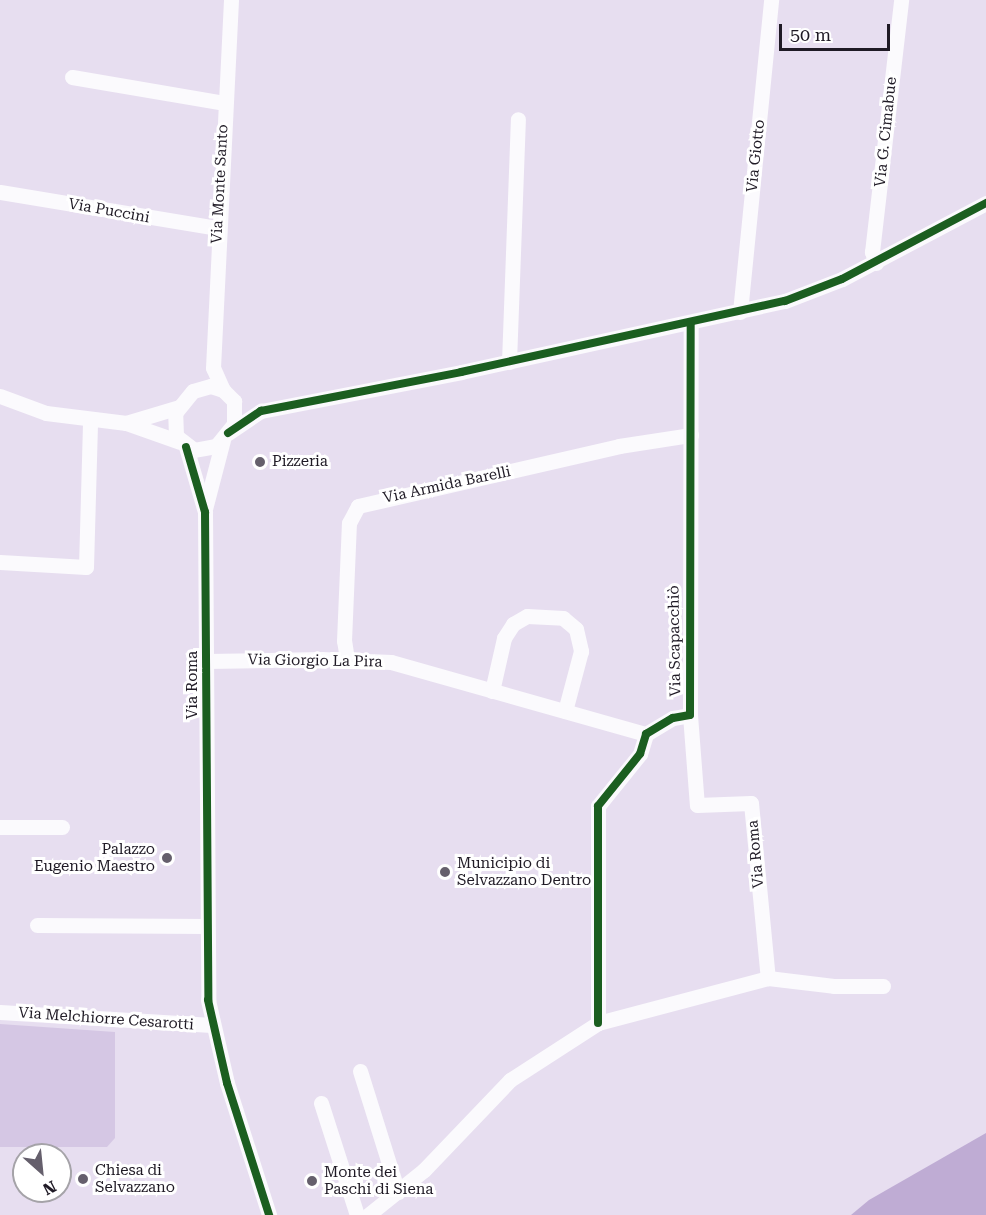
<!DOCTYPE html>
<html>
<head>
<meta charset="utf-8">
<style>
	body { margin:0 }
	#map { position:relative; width:986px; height:1215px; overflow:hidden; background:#e7def0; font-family:"Roboto Serif",serif }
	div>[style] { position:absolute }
	.green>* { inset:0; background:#d5c7e4 }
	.water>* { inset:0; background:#bfacd4 }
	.minor>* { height:15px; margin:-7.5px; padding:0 7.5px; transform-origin:7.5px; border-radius:7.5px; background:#fbfafd }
	.cycleway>* { height:8px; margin:-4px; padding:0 4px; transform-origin:4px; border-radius:4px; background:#1b5e20 }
	.dots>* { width:16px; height:16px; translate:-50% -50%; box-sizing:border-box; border:3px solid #fff; border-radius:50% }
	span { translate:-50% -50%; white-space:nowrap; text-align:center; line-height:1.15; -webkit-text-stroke:6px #fff; paint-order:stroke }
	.street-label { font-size:15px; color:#1f1a25 }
	.poi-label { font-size:15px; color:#1f1a25 }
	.left { translate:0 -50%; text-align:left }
	.right { translate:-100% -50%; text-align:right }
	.north { position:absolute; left:12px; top:1143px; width:60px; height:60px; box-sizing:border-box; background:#fff; border:2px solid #a5a3a8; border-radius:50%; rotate:153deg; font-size:16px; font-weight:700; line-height:24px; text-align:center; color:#1f1a25 }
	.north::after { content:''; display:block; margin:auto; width:21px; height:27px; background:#655f6c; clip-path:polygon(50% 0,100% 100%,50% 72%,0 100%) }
	.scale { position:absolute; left:779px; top:24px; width:111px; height:27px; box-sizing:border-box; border:3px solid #1f1a25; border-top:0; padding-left:8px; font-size:18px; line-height:21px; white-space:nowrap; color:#1f1a25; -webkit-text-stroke:4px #fff; paint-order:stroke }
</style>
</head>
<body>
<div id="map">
	<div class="green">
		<i style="clip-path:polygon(0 1024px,115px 1032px,115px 1138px,107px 1147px,0 1147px)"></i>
	</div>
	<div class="water">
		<i style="clip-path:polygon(986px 1133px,986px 1215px,851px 1215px,869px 1200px)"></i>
	</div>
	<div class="minor">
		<i style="left:72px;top:77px;width:154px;rotate:9.7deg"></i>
		<i style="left:0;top:192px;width:221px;rotate:9.4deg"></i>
		<i style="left:876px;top:263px;width:12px;rotate:-110deg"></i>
		<i style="left:872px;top:252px;width:254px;rotate:-83.4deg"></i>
		<i style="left:740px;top:312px;width:314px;rotate:-84.3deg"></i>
		<i style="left:509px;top:362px;width:243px;rotate:-87.9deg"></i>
		<i style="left:211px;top:386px;width:13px;rotate:18deg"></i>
		<i style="left:223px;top:390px;width:16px;rotate:45deg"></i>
		<i style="left:234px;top:401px;width:23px;rotate:90deg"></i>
		<i style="left:234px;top:424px;width:28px;rotate:129deg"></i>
		<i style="left:216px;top:446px;width:22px;rotate:170deg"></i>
		<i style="left:194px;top:450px;width:23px;rotate:-142deg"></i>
		<i style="left:176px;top:436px;width:23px;rotate:-92deg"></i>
		<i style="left:175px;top:413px;width:28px;rotate:-51deg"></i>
		<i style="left:193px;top:391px;width:19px;rotate:-16deg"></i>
		<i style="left:223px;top:390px;width:24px;rotate:-114deg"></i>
		<i style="left:213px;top:368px;width:368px;rotate:-87.2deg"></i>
		<i style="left:0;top:396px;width:49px;rotate:20.3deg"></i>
		<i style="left:46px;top:413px;width:81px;rotate:7.1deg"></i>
		<i style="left:126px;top:423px;width:57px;rotate:19.4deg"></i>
		<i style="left:126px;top:423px;width:55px;rotate:-16.8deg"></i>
		<i style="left:228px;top:433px;width:40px;rotate:-34deg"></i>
		<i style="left:261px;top:411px;width:204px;rotate:-11deg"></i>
		<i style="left:461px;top:372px;width:332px;rotate:-12.4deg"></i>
		<i style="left:785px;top:301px;width:61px;rotate:-21.1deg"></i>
		<i style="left:842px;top:279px;width:163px;rotate:-27.8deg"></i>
		<i style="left:186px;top:447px;width:68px;rotate:73.7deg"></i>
		<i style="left:205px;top:512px;width:488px;rotate:89.6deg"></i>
		<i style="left:208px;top:1000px;width:85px;rotate:77.1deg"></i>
		<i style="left:227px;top:1083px;width:139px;rotate:72.3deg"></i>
		<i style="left:205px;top:509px;width:71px;rotate:-75.4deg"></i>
		<i style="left:0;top:562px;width:86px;rotate:3.3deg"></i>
		<i style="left:86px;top:567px;width:146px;rotate:-88.4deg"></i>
		<i style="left:347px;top:659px;width:18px;rotate:-99deg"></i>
		<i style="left:344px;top:641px;width:118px;rotate:-87.6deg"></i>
		<i style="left:349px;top:523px;width:19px;rotate:-62deg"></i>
		<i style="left:358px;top:506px;width:268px;rotate:-12.9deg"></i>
		<i style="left:619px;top:446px;width:73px;rotate:-8.7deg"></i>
		<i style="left:207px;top:661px;width:114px;rotate:-1deg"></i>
		<i style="left:321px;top:659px;width:70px;rotate:2.5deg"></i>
		<i style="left:391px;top:662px;width:265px;rotate:15.8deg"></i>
		<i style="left:492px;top:691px;width:54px;rotate:-77.2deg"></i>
		<i style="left:504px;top:638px;width:17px;rotate:-57deg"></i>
		<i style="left:513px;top:624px;width:16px;rotate:-30deg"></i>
		<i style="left:527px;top:616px;width:36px;rotate:3deg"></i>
		<i style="left:563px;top:618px;width:17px;rotate:40deg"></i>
		<i style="left:576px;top:629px;width:23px;rotate:77deg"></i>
		<i style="left:581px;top:651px;width:62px;rotate:104.9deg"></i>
		<i style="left:690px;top:715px;width:90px;rotate:85.6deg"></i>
		<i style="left:697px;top:805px;width:54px;rotate:-2.1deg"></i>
		<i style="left:751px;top:803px;width:176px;rotate:84.5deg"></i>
		<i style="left:0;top:827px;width:62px"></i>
		<i style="left:37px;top:925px;width:170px;rotate:0.3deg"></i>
		<i style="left:0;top:1012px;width:212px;rotate:3.5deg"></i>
		<i style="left:598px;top:1023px;width:217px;rotate:-90deg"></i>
		<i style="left:598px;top:806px;width:67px;rotate:-51.1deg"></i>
		<i style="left:640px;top:754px;width:21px;rotate:-73deg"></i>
		<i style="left:646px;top:734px;width:31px;rotate:-31deg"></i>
		<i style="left:673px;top:718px;width:17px;rotate:-10deg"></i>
		<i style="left:690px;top:715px;width:392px;rotate:-89.9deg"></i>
		<i style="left:360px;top:1071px;width:127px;rotate:72.6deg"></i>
		<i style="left:321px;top:1103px;width:118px;rotate:72.2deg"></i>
		<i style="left:368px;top:1215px;width:72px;rotate:-38.8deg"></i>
		<i style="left:424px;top:1170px;width:124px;rotate:-46.3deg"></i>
		<i style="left:510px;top:1080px;width:105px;rotate:-32.9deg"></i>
		<i style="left:598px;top:1023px;width:176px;rotate:-14.8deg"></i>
		<i style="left:768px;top:978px;width:66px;rotate:6.9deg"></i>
		<i style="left:834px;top:986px;width:49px"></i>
	</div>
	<div class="cycleway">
		<i style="left:228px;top:433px;width:40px;rotate:-34deg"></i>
		<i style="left:261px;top:411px;width:204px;rotate:-11deg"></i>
		<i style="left:461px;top:372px;width:332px;rotate:-12.4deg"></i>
		<i style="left:785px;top:301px;width:61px;rotate:-21.1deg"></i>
		<i style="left:842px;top:279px;width:163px;rotate:-27.8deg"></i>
		<i style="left:186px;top:447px;width:68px;rotate:73.7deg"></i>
		<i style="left:205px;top:512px;width:488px;rotate:89.6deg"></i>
		<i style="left:208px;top:1000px;width:85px;rotate:77.1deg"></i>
		<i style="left:227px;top:1083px;width:139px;rotate:72.3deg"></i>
		<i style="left:598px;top:1023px;width:217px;rotate:-90deg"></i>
		<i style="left:598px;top:806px;width:67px;rotate:-51.1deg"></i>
		<i style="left:640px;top:754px;width:21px;rotate:-73deg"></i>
		<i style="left:646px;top:734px;width:31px;rotate:-31deg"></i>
		<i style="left:673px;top:718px;width:17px;rotate:-10deg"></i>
		<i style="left:690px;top:715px;width:392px;rotate:-89.9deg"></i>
	</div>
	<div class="dots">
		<i style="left:260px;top:462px;background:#655f6c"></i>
		<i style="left:167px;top:858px;background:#655f6c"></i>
		<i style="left:445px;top:872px;background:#655f6c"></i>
		<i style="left:83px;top:1179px;background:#655f6c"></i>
		<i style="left:312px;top:1181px;background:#655f6c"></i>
	</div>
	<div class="street-label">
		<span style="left:886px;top:132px;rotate:-84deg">Via G. Cimabue</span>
		<span style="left:756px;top:156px;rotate:-84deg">Via Giotto</span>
		<span style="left:220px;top:184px;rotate:-87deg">Via Monte Santo</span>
		<span style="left:109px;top:211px;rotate:10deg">Via Puccini</span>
		<span style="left:447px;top:485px;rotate:-12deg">Via Armida Barelli</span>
		<span style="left:675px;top:641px;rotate:-91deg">Via Scapacchiò</span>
		<span style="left:315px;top:661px;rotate:1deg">Via Giorgio La Pira</span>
		<span style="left:193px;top:685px;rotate:-90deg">Via Roma</span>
		<span style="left:756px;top:854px;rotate:-95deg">Via Roma</span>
		<span style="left:106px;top:1019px;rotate:4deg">Via Melchiorre Cesarotti</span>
	</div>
	<div class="poi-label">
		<span class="left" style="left:272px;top:462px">Pizzeria</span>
		<span class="right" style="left:155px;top:858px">Palazzo<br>Eugenio Maestro</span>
		<span class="left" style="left:457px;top:872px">Municipio di<br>Selvazzano Dentro</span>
		<span class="left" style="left:95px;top:1179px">Chiesa di<br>Selvazzano</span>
		<span class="left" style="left:324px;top:1181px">Monte dei<br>Paschi di Siena</span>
	</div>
	<div class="north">N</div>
	<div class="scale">50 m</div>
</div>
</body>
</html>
